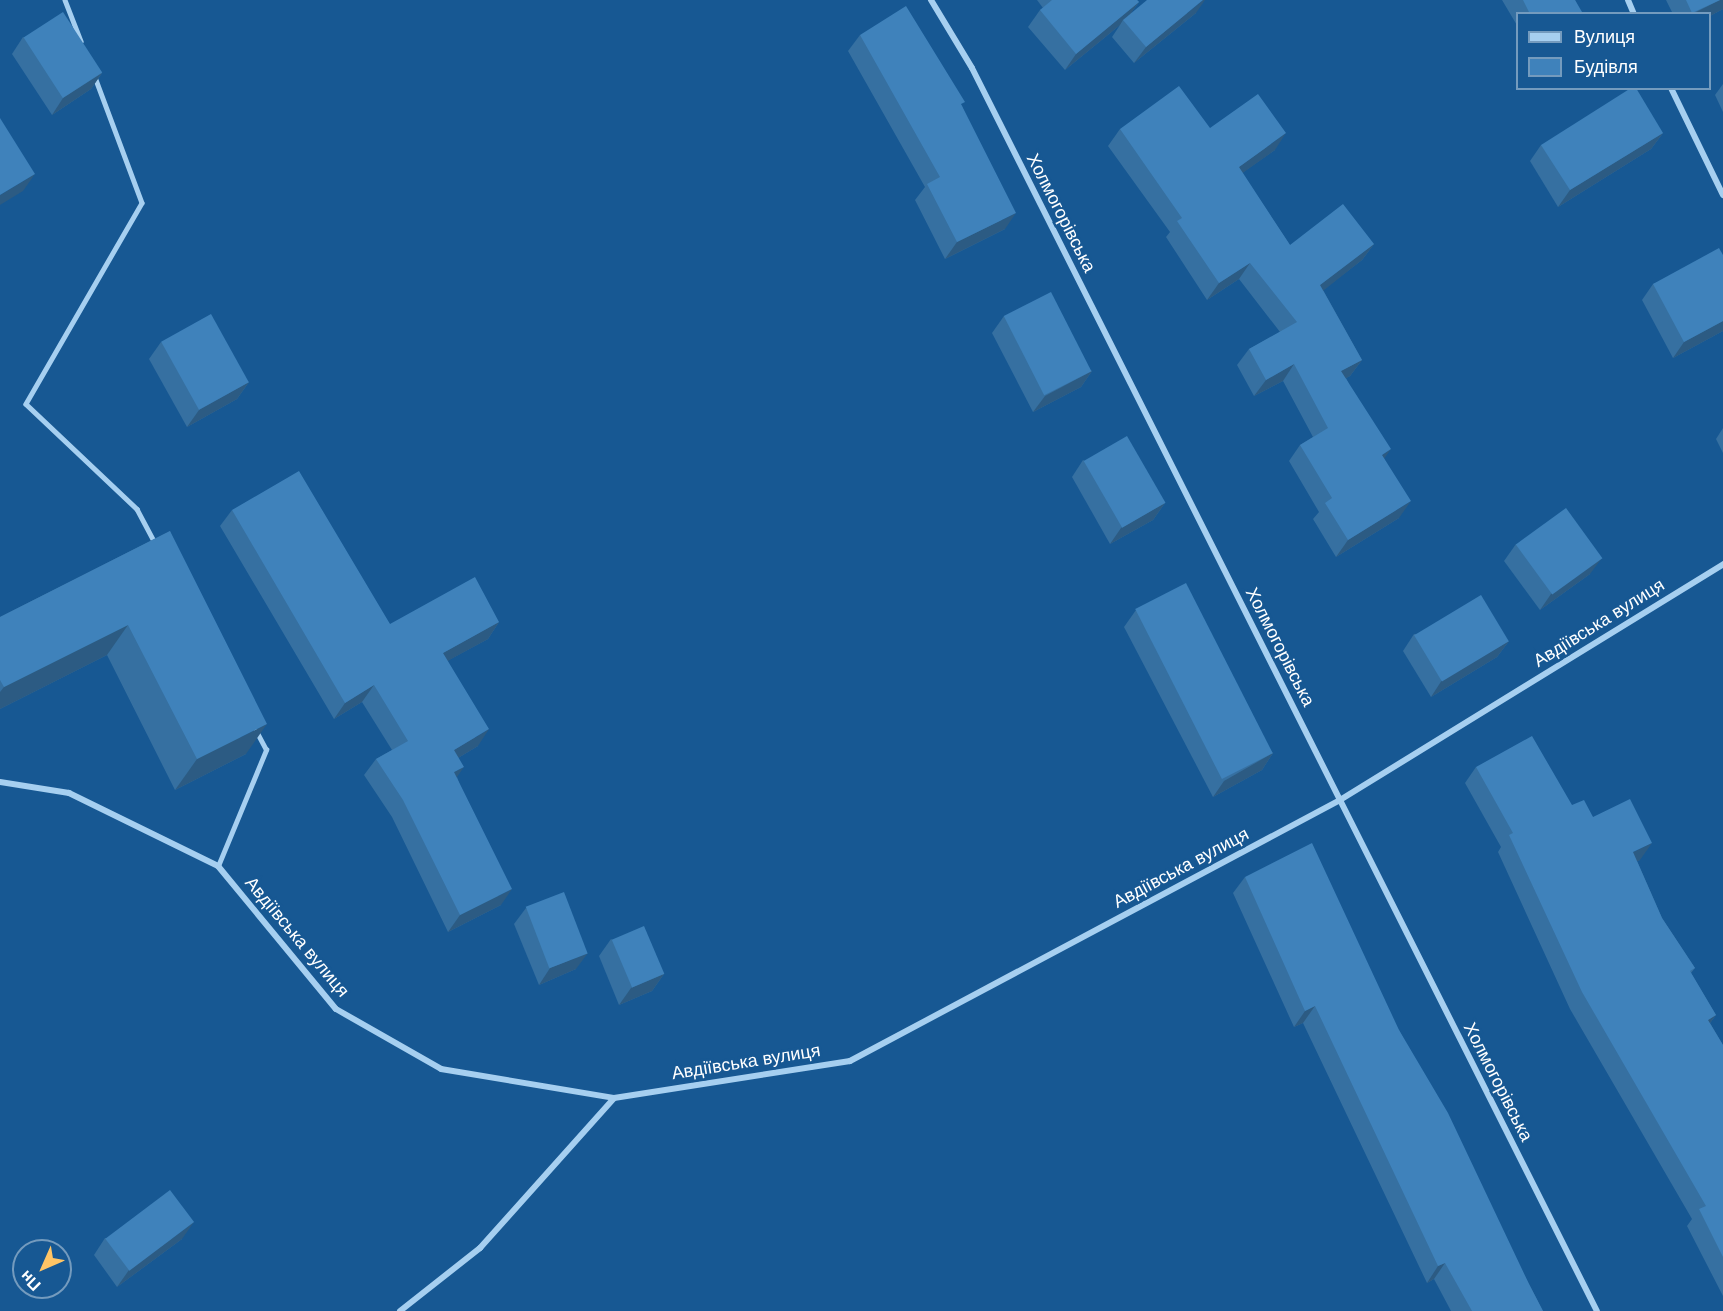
<!DOCTYPE html>
<html>
<head>
<meta charset="utf-8">
<style>
	body { margin:0 }
	#map { position:relative; width:1723px; height:1311px; overflow:hidden; background:#175893; font-family:Arial,sans-serif }
	div>[style] { position:absolute }
	.lane>* { height:4.5px; margin:-2.25px; padding:0 2.25px; transform-origin:2.25px; border-radius:2.25px; background:#a6cff0 }
	.street>* { height:6px; margin:-3px; padding:0 3px; transform-origin:3px; border-radius:3px; background:#a6cff0 }
	.wall>* { inset:0; background:#3670a1 }
	.shaded-wall>* { inset:0; background:#2c5b83 }
	.building>* { inset:0; background:#3f82bb; transform-origin:0 0 }
	span { translate:-50% -50%; white-space:nowrap; text-align:center; line-height:1.15; -webkit-text-stroke:5px #175893; paint-order:stroke }
	.street-label { font-size:18px; color:#fff }
	.legend { position:absolute; left:1516px; top:12px; width:195px; height:78px; box-sizing:border-box; background:#175893; border:2px solid #749bbe; margin:0; padding:8px 10px; list-style:none; font-size:18px; color:#fff }
	.legend li { display:flex; align-items:center; gap:12px; height:30px }
	.legend b { width:30px; border:2px solid #749bbe }
	.north { position:absolute; left:12px; top:1239px; width:60px; height:60px; box-sizing:border-box; background:#175893; border:2px solid #749bbe; border-radius:50%; rotate:225deg; font-size:16px; font-weight:700; line-height:24px; text-align:center; color:#fff }
	.north::after { content:''; display:block; margin:auto; width:21px; height:27px; background:#ffc566; clip-path:polygon(50% 0,100% 100%,50% 72%,0 100%) }
</style>
</head>
<body>
<div id="map">
	<div class="lane">
		<i style="left:65px;top:0;width:44px;rotate:68.7deg"></i>
		<i style="left:95px;top:77px;width:134px;rotate:69.5deg"></i>
		<i style="left:142px;top:203px;width:232px;rotate:120deg"></i>
		<i style="left:26px;top:404px;width:153px;rotate:43.4deg"></i>
		<i style="left:137px;top:509px;width:40px;rotate:62deg"></i>
		<i style="left:218px;top:866px;width:126px;rotate:-67.5deg"></i>
		<i style="left:266px;top:750px;width:21px;rotate:-118deg"></i>
	</div>
	<div class="street">
		<i style="left:931px;top:0;width:79px;rotate:58.9deg"></i>
		<i style="left:972px;top:68px;width:1391px;rotate:63.31deg"></i>
		<i style="left:1628px;top:0;width:15px;rotate:67deg"></i>
		<i style="left:1671px;top:88px;width:119px;rotate:64.1deg"></i>
		<i style="left:0;top:782px;width:70px;rotate:9.1deg"></i>
		<i style="left:69px;top:793px;width:166px;rotate:26.1deg"></i>
		<i style="left:218px;top:866px;width:185px;rotate:50.5deg"></i>
		<i style="left:336px;top:1009px;width:121px;rotate:29.7deg"></i>
		<i style="left:441px;top:1069px;width:175px;rotate:9.5deg"></i>
		<i style="left:614px;top:1098px;width:239px;rotate:-8.9deg"></i>
		<i style="left:850px;top:1061px;width:555px;rotate:-28.04deg"></i>
		<i style="left:1340px;top:800px;width:450px;rotate:-31.6deg"></i>
		<i style="left:400px;top:1311px;width:102px;rotate:-38.2deg"></i>
		<i style="left:480px;top:1248px;width:201px;rotate:-48.2deg"></i>
	</div>
	<div class="wall">
		<i style="clip-path:polygon(1037px 0,1137px 0,1139px 2px,1131px 13px,1196px 13px,1134px 63px,1112px 37px,1120px 25px,1065px 70px,1028px 27px,1040px 10px,1043px 8px)"></i>
		<i style="clip-path:polygon(1502px 0,1575px 0,1582px 14px,1518px 14px,1518px 27px)"></i>
		<i style="clip-path:polygon(1666px 0,1723px 0,1723px 9px,1710px 16px,1710px 14px,1673px 14px)"></i>
		<i style="clip-path:polygon(860px 35px,962px 106px,1005px 229px,945px 259px,915px 200px,925px 187px,848px 51px)"></i>
		<i style="clip-path:polygon(23px 37px,102px 73px,91px 89px,52px 115px,12px 54px)"></i>
		<i style="clip-path:polygon(1723px 84px,1723px 112px,1715px 95px)"></i>
		<i style="clip-path:polygon(1210px 128px,1275px 150px,1242px 173px,1290px 245px,1374px 244px,1362px 260px,1323px 290px,1362px 360px,1350px 376px,1346px 378px,1384px 458px,1399px 518px,1336px 557px,1313px 519px,1319px 512px,1289px 461px,1300px 445px,1313px 437px,1283px 381px,1254px 396px,1237px 365px,1249px 349px,1280px 332px,1239px 279px,1207px 300px,1166px 237px,1170px 232px,1108px 146px,1120px 129px)"></i>
		<i style="clip-path:polygon(1663px 133px,1651px 149px,1558px 207px,1530px 161px,1541px 145px)"></i>
		<i style="clip-path:polygon(1723px 255px,1723px 331px,1673px 358px,1642px 300px,1653px 284px)"></i>
		<i style="clip-path:polygon(1004px 316px,1092px 371px,1081px 387px,1033px 412px,992px 333px)"></i>
		<i style="clip-path:polygon(161px 342px,249px 382px,237px 399px,187px 427px,149px 359px)"></i>
		<i style="clip-path:polygon(1723px 428px,1723px 453px,1716px 439px)"></i>
		<i style="clip-path:polygon(1083px 460px,1165px 503px,1153px 520px,1110px 544px,1072px 477px)"></i>
		<i style="clip-path:polygon(232px 510px,390px 624px,499px 622px,488px 639px,447px 661px,478px 746px,458px 758px,457px 777px,501px 905px,448px 932px,392px 817px,364px 775px,376px 759px,392px 750px,362px 702px,334px 719px,220px 526px)"></i>
		<i style="clip-path:polygon(170px 531px,246px 754px,175px 790px,107px 655px,0 709px,0 617px)"></i>
		<i style="clip-path:polygon(1516px 544px,1590px 574px,1540px 610px,1504px 561px)"></i>
		<i style="clip-path:polygon(1136px 610px,1273px 753px,1262px 770px,1213px 797px,1124px 627px)"></i>
		<i style="clip-path:polygon(1414px 634px,1509px 641px,1497px 657px,1431px 697px,1403px 651px)"></i>
		<i style="clip-path:polygon(1476px 767px,1572px 805px,1593px 817px,1640px 860px,1637px 861px,1662px 918px,1695px 968px,1691px 973px,1716px 1015px,1710px 1023px,1723px 1045px,1723px 1296px,1687px 1226px,1692px 1219px,1570px 1009px,1498px 852px,1501px 847px,1465px 783px)"></i>
		<i style="clip-path:polygon(1245px 877px,1399px 1030px,1529px 1284px,1543px 1311px,1451px 1311px,1434px 1279px,1427px 1283px,1303px 1023px,1294px 1027px,1233px 893px)"></i>
		<i style="clip-path:polygon(526px 908px,576px 969px,539px 985px,514px 924px)"></i>
		<i style="clip-path:polygon(611px 939px,664px 974px,652px 991px,619px 1005px,599px 956px)"></i>
		<i style="clip-path:polygon(105px 1238px,182px 1239px,117px 1287px,94px 1255px)"></i>
	</div>
	<div class="shaded-wall">
		<i style="clip-path:polygon(1203px 0,1205px 0,1196px 13px,1134px 63px,1146px 47px)"></i>
		<i style="clip-path:polygon(1720px 0,1723px 0,1723px 9px,1710px 16px,1710px 14px,1692px 14px)"></i>
		<i style="clip-path:polygon(1139px 2px,1127px 19px,1123px 20px,1120px 25px,1065px 70px,1076px 54px)"></i>
		<i style="clip-path:polygon(102px 73px,91px 89px,52px 115px,63px 98px)"></i>
		<i style="clip-path:polygon(1286px 133px,1275px 150px,1227px 184px,1239px 167px)"></i>
		<i style="clip-path:polygon(1663px 133px,1651px 149px,1558px 207px,1570px 190px)"></i>
		<i style="clip-path:polygon(35px 174px,23px 191px,0 205px,0 195px)"></i>
		<i style="clip-path:polygon(1016px 213px,1005px 229px,945px 259px,957px 242px)"></i>
		<i style="clip-path:polygon(1374px 244px,1362px 260px,1309px 302px,1320px 285px)"></i>
		<i style="clip-path:polygon(1250px 263px,1239px 279px,1207px 300px,1219px 283px)"></i>
		<i style="clip-path:polygon(1723px 321px,1723px 331px,1673px 358px,1684px 342px)"></i>
		<i style="clip-path:polygon(1362px 360px,1350px 376px,1330px 387px,1341px 371px)"></i>
		<i style="clip-path:polygon(1294px 364px,1283px 381px,1254px 396px,1266px 380px)"></i>
		<i style="clip-path:polygon(1092px 371px,1081px 387px,1033px 412px,1045px 396px)"></i>
		<i style="clip-path:polygon(249px 382px,237px 399px,187px 427px,199px 410px)"></i>
		<i style="clip-path:polygon(1391px 449px,1379px 466px,1382px 455px)"></i>
		<i style="clip-path:polygon(1411px 501px,1399px 518px,1336px 557px,1348px 540px)"></i>
		<i style="clip-path:polygon(1165px 503px,1153px 520px,1110px 544px,1121px 528px)"></i>
		<i style="clip-path:polygon(1602px 558px,1590px 574px,1540px 610px,1551px 594px)"></i>
		<i style="clip-path:polygon(499px 622px,488px 639px,431px 670px,443px 653px)"></i>
		<i style="clip-path:polygon(128px 625px,107px 655px,0 709px,0 692px,4px 687px)"></i>
		<i style="clip-path:polygon(1509px 641px,1497px 657px,1431px 697px,1442px 680px)"></i>
		<i style="clip-path:polygon(374px 685px,362px 702px,334px 719px,345px 703px)"></i>
		<i style="clip-path:polygon(267px 724px,246px 754px,175px 790px,197px 759px)"></i>
		<i style="clip-path:polygon(489px 729px,478px 746px,443px 767px,454px 750px)"></i>
		<i style="clip-path:polygon(1273px 753px,1262px 770px,1213px 797px,1224px 781px)"></i>
		<i style="clip-path:polygon(464px 767px,452px 784px,454px 772px)"></i>
		<i style="clip-path:polygon(1652px 843px,1640px 860px,1621px 869px,1633px 852px)"></i>
		<i style="clip-path:polygon(512px 889px,501px 905px,448px 932px,460px 915px)"></i>
		<i style="clip-path:polygon(588px 953px,576px 969px,539px 985px,550px 968px)"></i>
		<i style="clip-path:polygon(664px 974px,652px 991px,619px 1005px,631px 988px)"></i>
		<i style="clip-path:polygon(1315px 1006px,1303px 1023px,1294px 1027px,1305px 1011px)"></i>
		<i style="clip-path:polygon(1716px 1015px,1704px 1031px,1708px 1020px)"></i>
		<i style="clip-path:polygon(194px 1222px,182px 1239px,117px 1287px,129px 1270px)"></i>
		<i style="clip-path:polygon(1445px 1263px,1434px 1279px,1427px 1283px,1438px 1266px)"></i>
	</div>
	<div class="building">
		<i style="clip-path:polygon(1052px 0,1137px 0,1139px 2px,1076px 54px,1040px 10px)"></i>
		<i style="clip-path:polygon(1147px 0,1203px 0,1146px 47px,1123px 20px)"></i>
		<i style="clip-path:polygon(1523px 0,1575px 0,1582px 12px,1580px 14px,1530px 14px)"></i>
		<i style="clip-path:polygon(1686px 0,1720px 0,1692px 13px)"></i>
		<i style="clip-path:polygon(906px 6px,965px 102px,961px 104px,1016px 213px,957px 242px,927px 184px,940px 177px,860px 35px)"></i>
		<i style="left:63px;top:12px;width:72px;height:47px;rotate:57deg"></i>
		<i style="clip-path:polygon(1179px 86px,1210px 128px,1258px 94px,1286px 133px,1239px 167px,1290px 245px,1343px 204px,1374px 244px,1320px 285px,1362px 360px,1341px 371px,1391px 449px,1382px 455px,1411px 501px,1348px 540px,1325px 503px,1332px 498px,1300px 445px,1328px 428px,1294px 364px,1266px 380px,1249px 349px,1297px 322px,1250px 263px,1219px 283px,1177px 221px,1182px 218px,1120px 129px)"></i>
		<i style="clip-path:polygon(1631px 88px,1636px 88px,1663px 133px,1570px 190px,1541px 145px)"></i>
		<i style="clip-path:polygon(0 118px,35px 174px,0 195px)"></i>
		<i style="clip-path:polygon(1719px 248px,1723px 255px,1723px 321px,1684px 342px,1653px 284px)"></i>
		<i style="left:1051px;top:292px;width:89px;height:53px;rotate:63deg"></i>
		<i style="left:211px;top:314px;width:78px;height:57px;rotate:61deg"></i>
		<i style="left:1127px;top:436px;width:77px;height:50px;rotate:60deg"></i>
		<i style="clip-path:polygon(299px 471px,390px 624px,475px 577px,499px 622px,443px 653px,489px 729px,454px 750px,464px 767px,454px 772px,512px 889px,460px 915px,403px 800px,376px 759px,408px 741px,374px 685px,345px 703px,232px 510px)"></i>
		<i style="left:1566px;top:508px;width:62px;height:62px;rotate:54deg"></i>
		<i style="clip-path:polygon(170px 531px,267px 724px,197px 759px,128px 625px,4px 687px,0 680px,0 617px)"></i>
		<i style="left:1186px;top:583px;width:191px;height:57px;rotate:63deg"></i>
		<i style="left:1481px;top:595px;width:54px;height:78px;rotate:59deg"></i>
		<i style="clip-path:polygon(1532px 736px,1572px 805px,1584px 800px,1593px 817px,1630px 799px,1652px 843px,1633px 852px,1662px 918px,1695px 968px,1690px 971px,1716px 1015px,1708px 1020px,1723px 1045px,1723px 1257px,1699px 1209px,1706px 1206px,1582px 992px,1509px 835px,1513px 833px,1476px 767px)"></i>
		<i style="clip-path:polygon(1312px 843px,1399px 1030px,1448px 1113px,1529px 1284px,1543px 1311px,1472px 1311px,1445px 1263px,1438px 1266px,1315px 1006px,1305px 1011px,1245px 877px)"></i>
		<i style="left:564px;top:892px;width:66px;height:41px;rotate:69deg"></i>
		<i style="left:644px;top:926px;width:52px;height:35px;rotate:67deg"></i>
		<i style="left:170px;top:1190px;width:40px;height:81px;rotate:53deg"></i>
	</div>
	<div class="street-label">
		<span style="left:1061px;top:213px;rotate:63deg">Холмогорівська</span>
		<span style="left:1599px;top:623px;rotate:-32deg">Авдіївська вулиця</span>
		<span style="left:1280px;top:647px;rotate:63deg">Холмогорівська</span>
		<span style="left:1181px;top:868px;rotate:-28deg">Авдіївська вулиця</span>
		<span style="left:297px;top:937px;rotate:50deg">Авдіївська вулиця</span>
		<span style="left:746px;top:1062px;rotate:-9deg">Авдіївська вулиця</span>
		<span style="left:1498px;top:1082px;rotate:63deg">Холмогорівська</span>
	</div>
	<ul class="legend">
	<li><b style="height:8px;background:#a6cff0"></b>Вулиця</li>
	<li><b style="height:16px;background:#3f82bb"></b>Будівля</li>
	</ul>
	<div class="north">Пн</div>
</div>
</body>
</html>
